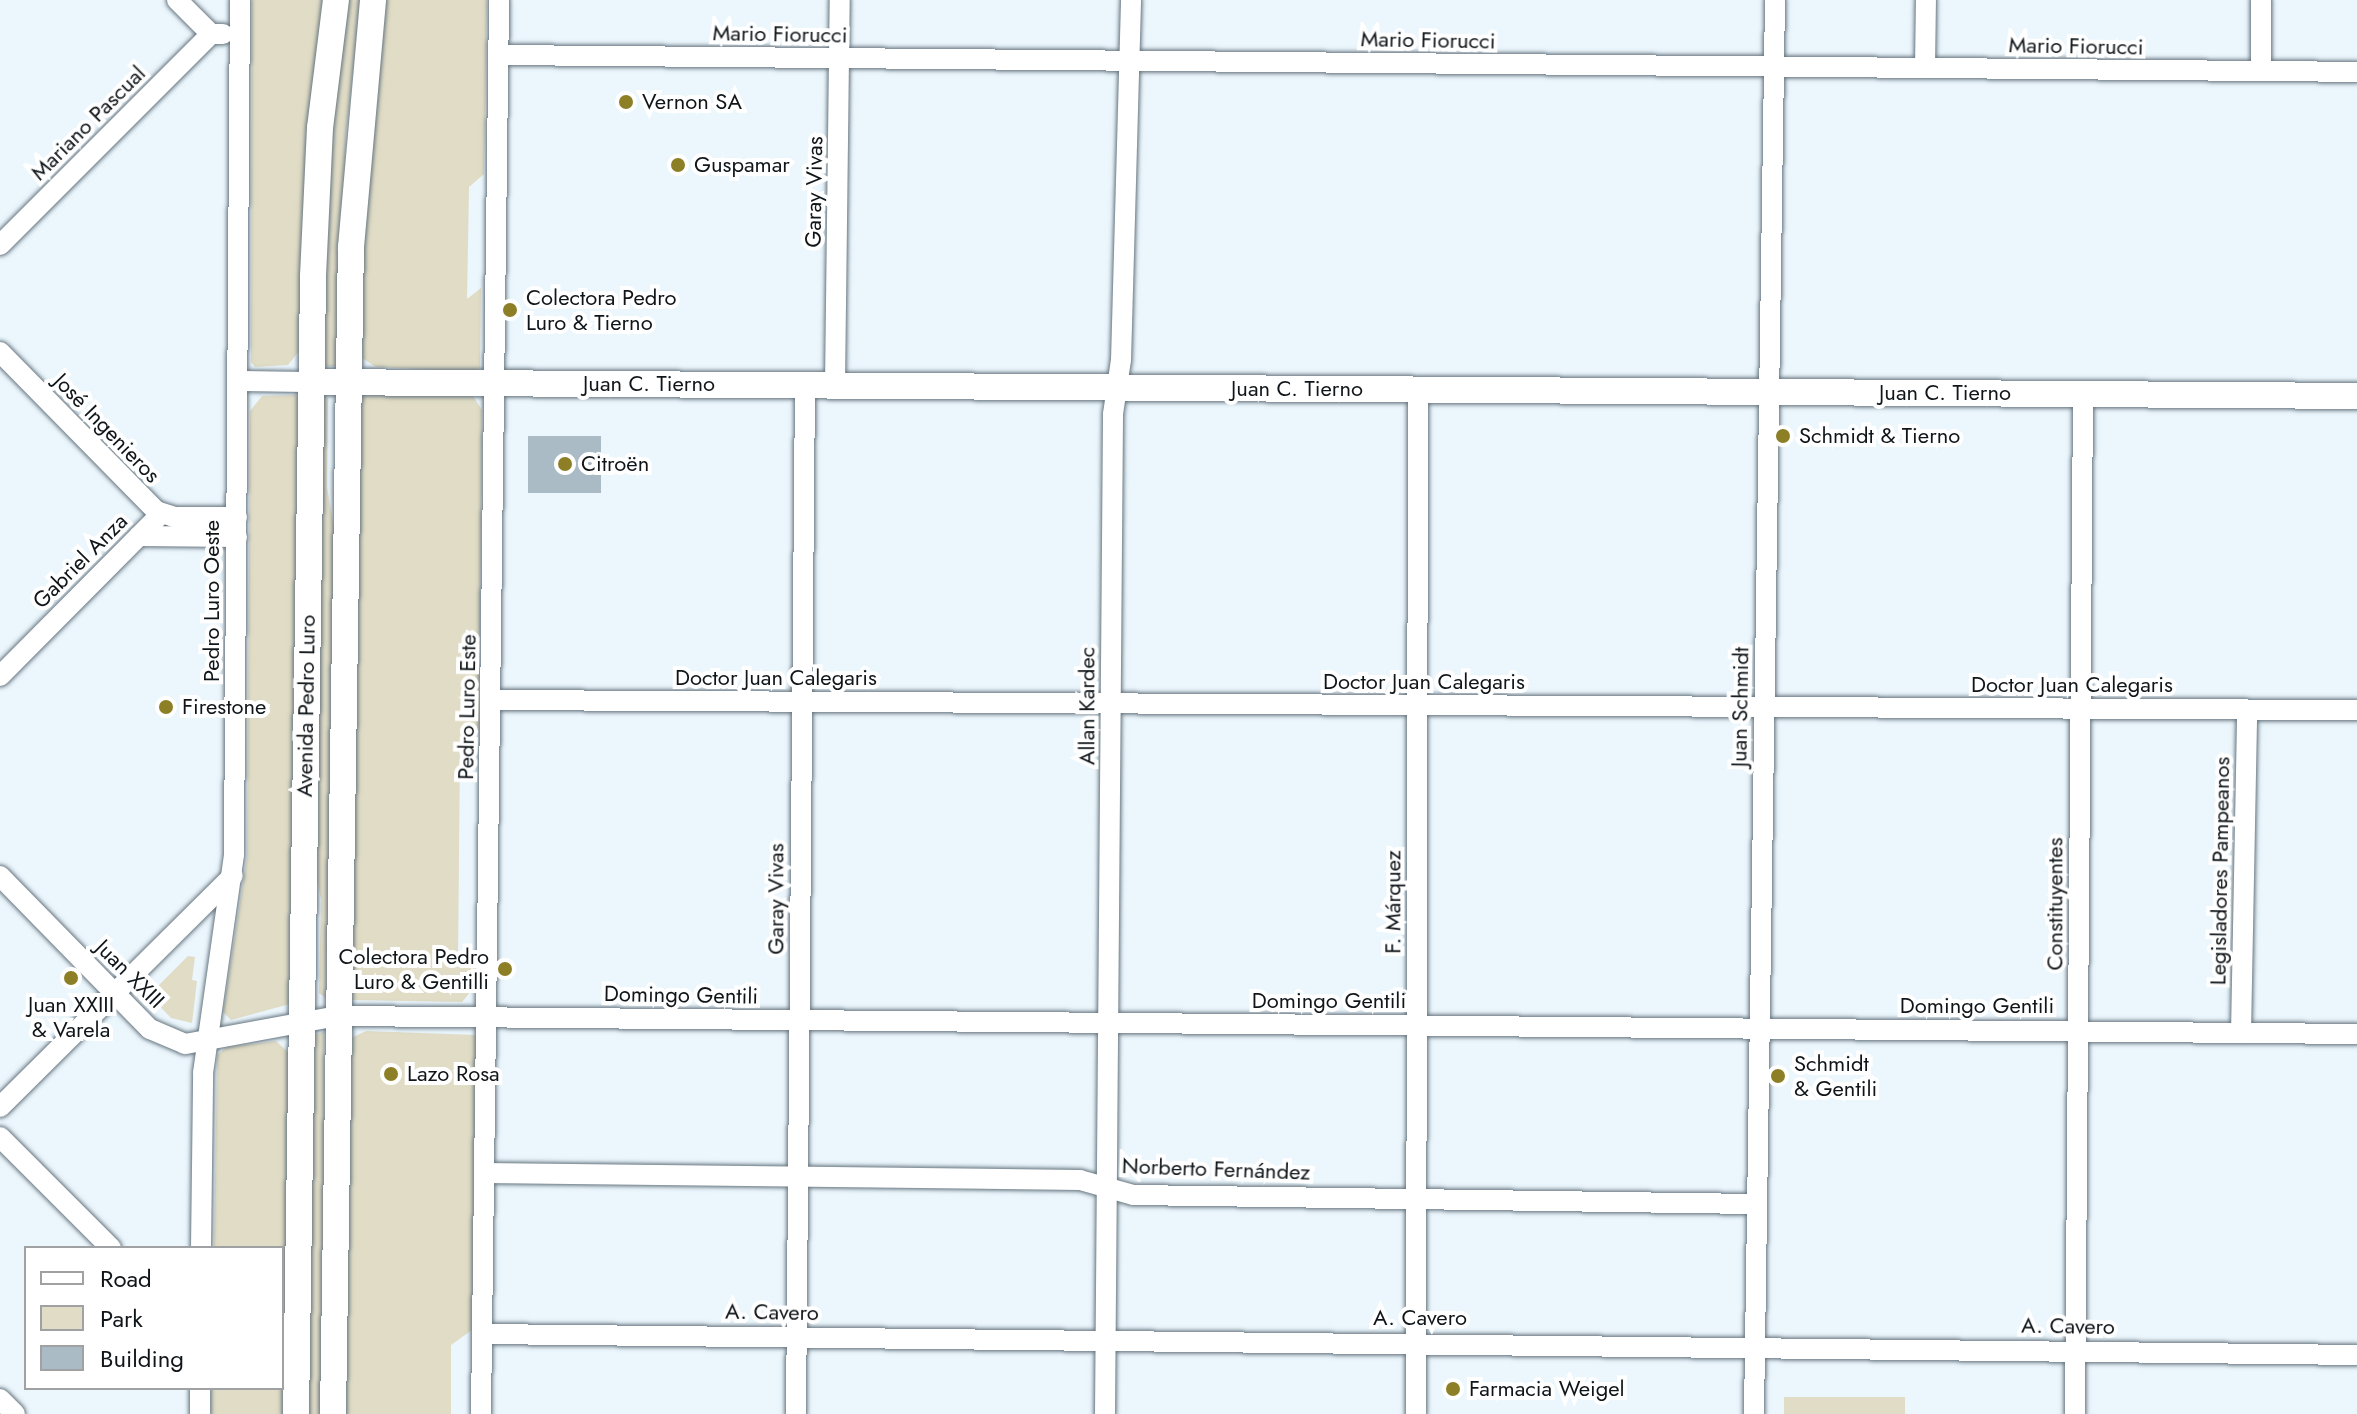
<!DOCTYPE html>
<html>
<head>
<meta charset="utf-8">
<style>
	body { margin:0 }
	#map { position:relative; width:2357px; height:1414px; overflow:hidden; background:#ebf6fd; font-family:Jost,sans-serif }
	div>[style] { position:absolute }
	.green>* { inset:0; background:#e0dcc6; transform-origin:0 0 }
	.building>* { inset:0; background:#abbbc6; transform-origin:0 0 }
	.roads { filter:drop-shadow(0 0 2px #66757f) drop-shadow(0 0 2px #66757f) }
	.minor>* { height:20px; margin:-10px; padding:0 10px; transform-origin:10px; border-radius:10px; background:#fff }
	.major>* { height:26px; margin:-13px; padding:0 13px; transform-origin:13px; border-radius:13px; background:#fff }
	.dots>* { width:22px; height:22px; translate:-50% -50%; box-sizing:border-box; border:4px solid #fff; border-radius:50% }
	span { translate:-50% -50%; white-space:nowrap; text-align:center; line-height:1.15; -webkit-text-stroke:8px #fff; paint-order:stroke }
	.street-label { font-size:22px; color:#0f1519 }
	.poi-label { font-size:22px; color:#0f1519 }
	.left { translate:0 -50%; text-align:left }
	.right { translate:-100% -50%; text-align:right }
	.legend { position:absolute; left:24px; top:1246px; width:260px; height:144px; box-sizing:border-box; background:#fff; border:2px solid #9fa1a3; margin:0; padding:10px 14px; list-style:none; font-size:24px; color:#0f1519 }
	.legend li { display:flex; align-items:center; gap:16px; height:40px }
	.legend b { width:40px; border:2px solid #9fa1a3 }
</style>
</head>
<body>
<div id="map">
	<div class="green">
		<i style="clip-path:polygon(252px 0,325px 0,300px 350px,288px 365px,255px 367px,251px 362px)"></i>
		<i style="clip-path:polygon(345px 0,361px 0,346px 135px,337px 366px,324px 366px,323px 234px)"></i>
		<i style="clip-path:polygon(384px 0,487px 0,484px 174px,469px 187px,467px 299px,481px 288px,480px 368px,474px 372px,376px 367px,362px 358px,360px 269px)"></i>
		<i style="clip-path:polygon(295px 395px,300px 399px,290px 1004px,231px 1020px,223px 1012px,247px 857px,250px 411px,262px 396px)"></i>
		<i style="clip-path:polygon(324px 395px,328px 399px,327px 487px,336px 539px,326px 998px,319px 993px,321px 899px,314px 865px)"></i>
		<i style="clip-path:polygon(361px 395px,473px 396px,482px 410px,479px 730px,460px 747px,458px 963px,476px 948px,476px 985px,462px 1002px,351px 1000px)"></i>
		<i style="clip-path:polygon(188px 956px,195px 957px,192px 980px,197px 981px,192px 1023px,171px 1018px,149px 995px)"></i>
		<i style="clip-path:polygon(366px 1031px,476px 1035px,472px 1330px,451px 1345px,451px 1414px,343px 1414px,351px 1038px)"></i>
		<i style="clip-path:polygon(324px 1032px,323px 1414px,304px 1414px,312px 1036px)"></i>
		<i style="clip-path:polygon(276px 1041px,289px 1053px,285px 1414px,211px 1414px,211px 1388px,282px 1388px,282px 1248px,214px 1248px,217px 1055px,227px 1047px)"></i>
		<i style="left:1784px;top:1397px;width:121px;height:17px"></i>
	</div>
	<div class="building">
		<i style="left:528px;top:436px;width:73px;height:57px"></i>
	</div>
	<div class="roads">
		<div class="minor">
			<i style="left:177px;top:0;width:48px;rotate:45deg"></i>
			<i style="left:211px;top:34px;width:12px"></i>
			<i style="left:499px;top:55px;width:1858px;rotate:0.52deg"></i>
			<i style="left:1925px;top:68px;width:68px;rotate:-89.2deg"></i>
			<i style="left:2261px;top:71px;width:71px;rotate:-90deg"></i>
			<i style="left:0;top:245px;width:298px;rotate:-45deg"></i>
			<i style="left:0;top:352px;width:223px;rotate:45.5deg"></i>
			<i style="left:156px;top:511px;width:19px;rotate:18deg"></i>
			<i style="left:174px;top:517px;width:63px"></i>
			<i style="left:238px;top:381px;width:73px;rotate:0.8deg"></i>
			<i style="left:835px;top:385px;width:385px;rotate:-89.3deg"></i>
			<i style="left:139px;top:536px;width:98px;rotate:0.6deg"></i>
			<i style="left:0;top:676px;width:228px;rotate:-45.2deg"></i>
			<i style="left:490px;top:700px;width:1867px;rotate:0.31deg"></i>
			<i style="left:0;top:876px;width:214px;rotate:45.6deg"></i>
			<i style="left:150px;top:1029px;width:38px;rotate:23deg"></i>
			<i style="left:185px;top:1044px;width:156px;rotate:-10.4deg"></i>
			<i style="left:338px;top:1016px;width:2019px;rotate:0.51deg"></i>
			<i style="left:2241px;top:1033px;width:323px;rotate:-88.9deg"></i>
			<i style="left:0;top:1107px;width:328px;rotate:-44.8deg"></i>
			<i style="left:0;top:1137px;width:157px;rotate:45deg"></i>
			<i style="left:484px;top:1173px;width:596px;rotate:0.67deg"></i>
			<i style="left:1080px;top:1180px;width:55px;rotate:15.8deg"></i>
			<i style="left:1133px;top:1195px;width:624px;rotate:0.83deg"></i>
			<i style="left:201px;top:1248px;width:175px;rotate:-89.3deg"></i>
			<i style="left:203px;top:1073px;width:221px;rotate:-81.9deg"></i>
			<i style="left:234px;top:854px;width:854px;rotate:-89.6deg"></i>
			<i style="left:482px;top:1334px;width:1875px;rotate:0.64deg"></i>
			<i style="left:0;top:1399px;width:21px;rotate:45deg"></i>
			<i style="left:200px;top:1414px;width:26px;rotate:-90deg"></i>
			<i style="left:481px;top:1414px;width:1414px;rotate:-89.27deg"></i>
			<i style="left:796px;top:1414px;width:1029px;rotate:-89.5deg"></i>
			<i style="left:1105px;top:1414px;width:1000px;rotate:-89.54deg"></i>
			<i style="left:1113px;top:414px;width:55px;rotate:-81.6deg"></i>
			<i style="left:1121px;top:360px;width:360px;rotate:-88.4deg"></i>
			<i style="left:1416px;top:1414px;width:1024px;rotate:-89.89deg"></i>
			<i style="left:1754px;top:1414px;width:1414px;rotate:-89.15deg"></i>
			<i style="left:2075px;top:1414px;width:1020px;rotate:-89.55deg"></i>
		</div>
		<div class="major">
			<i style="left:311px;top:382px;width:2046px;rotate:0.39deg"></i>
			<i style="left:296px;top:1414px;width:1138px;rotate:-89.14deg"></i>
			<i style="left:313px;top:276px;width:148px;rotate:-87.3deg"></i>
			<i style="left:320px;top:128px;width:129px;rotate:-82.9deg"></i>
			<i style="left:333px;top:1414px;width:1167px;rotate:-89.12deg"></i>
			<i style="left:351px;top:247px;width:248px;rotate:-84.9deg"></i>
		</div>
	</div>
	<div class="dots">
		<i style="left:626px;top:102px;background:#8d7f25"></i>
		<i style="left:678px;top:165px;background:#8d7f25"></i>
		<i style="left:510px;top:310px;background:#8d7f25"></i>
		<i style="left:1783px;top:436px;background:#8d7f25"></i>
		<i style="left:565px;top:464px;background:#8d7f25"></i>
		<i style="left:166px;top:707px;background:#8d7f25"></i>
		<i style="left:505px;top:969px;background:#8d7f25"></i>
		<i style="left:71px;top:978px;background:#8d7f25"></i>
		<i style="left:391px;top:1074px;background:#8d7f25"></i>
		<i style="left:1778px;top:1076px;background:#8d7f25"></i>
		<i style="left:1453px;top:1389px;background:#8d7f25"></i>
	</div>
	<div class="street-label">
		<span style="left:780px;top:34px;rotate:1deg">Mario Fiorucci</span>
		<span style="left:1428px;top:40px;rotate:1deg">Mario Fiorucci</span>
		<span style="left:2076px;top:46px;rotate:1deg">Mario Fiorucci</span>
		<span style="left:88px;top:123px;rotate:-45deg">Mariano Pascual</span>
		<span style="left:814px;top:192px;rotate:-89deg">Garay Vivas</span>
		<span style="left:649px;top:384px">Juan C. Tierno</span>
		<span style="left:1297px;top:389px">Juan C. Tierno</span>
		<span style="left:1945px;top:393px">Juan C. Tierno</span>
		<span style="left:107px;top:428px;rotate:46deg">José Ingenieros</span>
		<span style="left:80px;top:561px;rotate:-45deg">Gabriel Anza</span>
		<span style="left:212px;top:601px;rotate:-90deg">Pedro Luro Oeste</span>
		<span style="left:776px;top:678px">Doctor Juan Calegaris</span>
		<span style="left:1424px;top:682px">Doctor Juan Calegaris</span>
		<span style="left:2072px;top:685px">Doctor Juan Calegaris</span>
		<span style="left:306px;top:706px;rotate:-89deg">Avenida Pedro Luro</span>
		<span style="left:1087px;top:706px;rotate:-90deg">Allan Kardec</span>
		<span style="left:467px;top:707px;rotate:-89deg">Pedro Luro Este</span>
		<span style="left:1740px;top:707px;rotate:-89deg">Juan Schmidt</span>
		<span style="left:2220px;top:871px;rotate:-89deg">Legisladores Pampeanos</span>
		<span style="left:776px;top:899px;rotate:-90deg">Garay Vivas</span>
		<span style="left:1393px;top:902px;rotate:-90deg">F. Márquez</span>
		<span style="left:2055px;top:904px;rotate:-90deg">Constituyentes</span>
		<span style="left:130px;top:974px;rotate:45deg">Juan XXIII</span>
		<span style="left:681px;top:995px;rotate:1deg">Domingo Gentili</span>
		<span style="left:1329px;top:1001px">Domingo Gentili</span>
		<span style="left:1977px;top:1006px">Domingo Gentili</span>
		<span style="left:1216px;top:1169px;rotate:2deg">Norberto Fernández</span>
		<span style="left:772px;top:1312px;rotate:1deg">A. Cavero</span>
		<span style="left:1420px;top:1318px">A. Cavero</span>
		<span style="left:2068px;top:1326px;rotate:1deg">A. Cavero</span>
	</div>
	<div class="poi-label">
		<span class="left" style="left:642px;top:102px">Vernon SA</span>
		<span class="left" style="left:694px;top:165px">Guspamar</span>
		<span class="left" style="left:526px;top:310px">Colectora Pedro<br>Luro &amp; Tierno</span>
		<span class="left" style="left:1799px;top:436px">Schmidt &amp; Tierno</span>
		<span class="left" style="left:581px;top:464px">Citroën</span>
		<span class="left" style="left:182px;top:707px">Firestone</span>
		<span class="right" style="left:489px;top:969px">Colectora Pedro<br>Luro &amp; Gentilli</span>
		<span style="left:71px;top:1017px">Juan XXIII<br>&amp; Varela</span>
		<span class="left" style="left:1794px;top:1076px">Schmidt<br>&amp; Gentili</span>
		<span class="left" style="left:407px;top:1074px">Lazo Rosa</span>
		<span class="left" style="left:1469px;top:1389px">Farmacia Weigel</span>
	</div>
	<ul class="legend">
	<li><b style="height:10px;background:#fff"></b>Road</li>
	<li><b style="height:22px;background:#e0dcc6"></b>Park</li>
	<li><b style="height:22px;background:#abbbc6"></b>Building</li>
	</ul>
</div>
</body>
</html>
